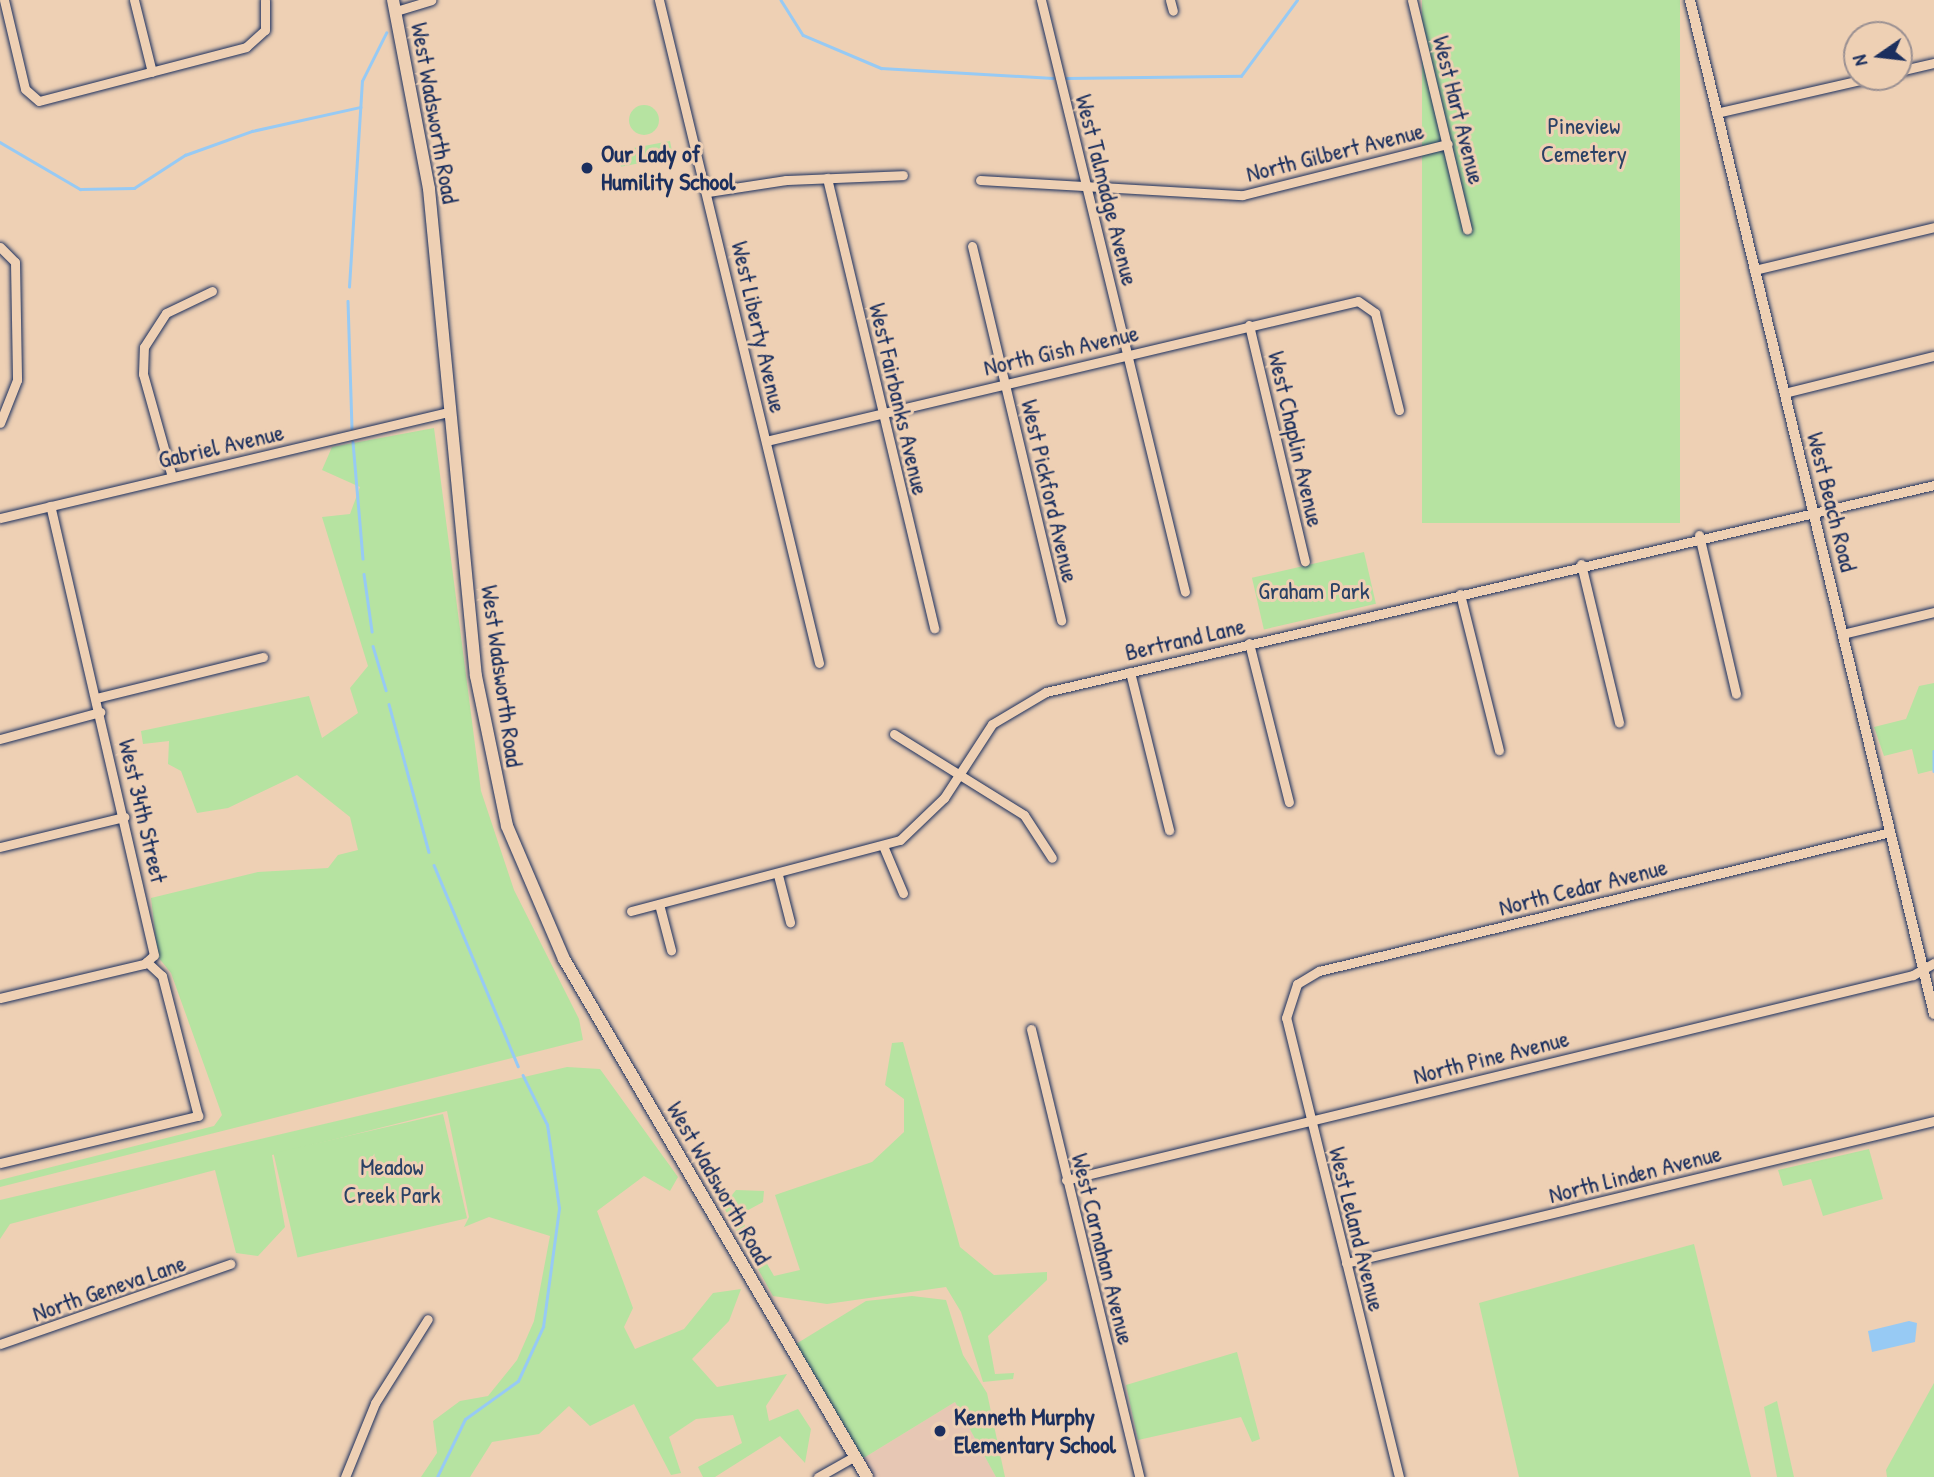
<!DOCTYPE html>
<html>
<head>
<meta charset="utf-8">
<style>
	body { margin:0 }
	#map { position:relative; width:1934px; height:1477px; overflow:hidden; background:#eed0b4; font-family:"Patrick Hand",sans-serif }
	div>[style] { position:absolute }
	.built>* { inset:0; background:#e7c7b4 }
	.green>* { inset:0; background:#b6e3a1; transform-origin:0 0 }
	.round { border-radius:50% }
	.water>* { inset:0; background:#97caf4 }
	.stream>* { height:2.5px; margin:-1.25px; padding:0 1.25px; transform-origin:1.25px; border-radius:1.25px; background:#97caf4 }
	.roads { filter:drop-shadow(0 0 2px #1b2f5e) drop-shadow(0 0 2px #1b2f5e) }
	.minor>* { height:9px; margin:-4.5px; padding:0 4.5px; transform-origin:4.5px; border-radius:4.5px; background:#eed0b4 }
	.tertiary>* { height:10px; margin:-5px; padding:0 5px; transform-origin:5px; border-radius:5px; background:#eed0b4 }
	.secondary>* { height:12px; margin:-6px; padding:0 6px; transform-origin:6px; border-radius:6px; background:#eed0b4 }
	.dots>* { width:19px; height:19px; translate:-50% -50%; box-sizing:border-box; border:4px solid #eed0b4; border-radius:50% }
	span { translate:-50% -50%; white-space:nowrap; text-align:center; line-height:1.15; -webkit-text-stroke:6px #eed0b4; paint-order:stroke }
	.street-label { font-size:24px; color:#1b2f5e }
	.park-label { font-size:24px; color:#2a4165 }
	.poi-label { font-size:24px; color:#1b2f5e; font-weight:700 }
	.left { translate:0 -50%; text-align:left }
	.north { position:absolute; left:1843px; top:21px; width:70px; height:70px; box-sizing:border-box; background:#eed0b4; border:2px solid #9a9092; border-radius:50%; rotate:256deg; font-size:19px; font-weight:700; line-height:28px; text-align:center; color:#1b2f5e }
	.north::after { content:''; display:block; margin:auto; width:24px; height:32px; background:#1b2f5e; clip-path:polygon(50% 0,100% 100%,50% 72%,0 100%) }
</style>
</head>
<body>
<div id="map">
	<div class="built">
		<i style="clip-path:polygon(955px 1402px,996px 1477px,873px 1477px,862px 1459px)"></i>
	</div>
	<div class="green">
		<i style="left:1422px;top:0;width:258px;height:523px"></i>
		<i class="round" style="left:629px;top:105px;width:30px;height:30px"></i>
		<i style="left:670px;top:141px;width:16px;height:53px;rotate:79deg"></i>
		<i style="clip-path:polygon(434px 428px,481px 791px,514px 890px,579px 1019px,583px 1040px,0 1187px,0 1180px,214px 1126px,222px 1115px,171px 973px,158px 957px,151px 898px,258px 872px,328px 868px,338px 855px,358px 850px,350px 817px,297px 775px,228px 808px,197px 813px,181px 771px,168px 764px,169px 741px,143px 744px,141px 731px,309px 696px,322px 738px,358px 713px,350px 688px,368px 666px,322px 517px,350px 514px,360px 487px,322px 470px,332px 447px)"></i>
		<i style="left:1364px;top:552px;width:53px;height:115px;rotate:77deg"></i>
		<i style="clip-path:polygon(1934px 683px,1934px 770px,1918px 774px,1912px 749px,1884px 756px,1874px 727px,1906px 719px,1919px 686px)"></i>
		<i style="clip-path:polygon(903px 1042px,960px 1247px,994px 1275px,1047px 1272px,1047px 1280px,988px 1336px,995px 1374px,1014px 1373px,1013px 1379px,983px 1382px,961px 1312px,946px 1287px,827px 1304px,773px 1296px,723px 1206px,736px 1190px,764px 1191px,763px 1202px,739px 1215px,774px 1276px,800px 1270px,775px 1195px,872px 1162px,904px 1132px,904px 1099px,885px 1085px,892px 1043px)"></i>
		<i style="clip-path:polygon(567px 1067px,600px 1069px,678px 1177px,670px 1191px,644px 1176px,597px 1211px,633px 1308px,624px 1327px,635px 1349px,684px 1329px,713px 1293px,741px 1289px,729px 1321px,692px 1359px,717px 1387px,787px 1374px,766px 1406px,769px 1421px,798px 1409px,811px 1429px,805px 1463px,780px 1436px,715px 1477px,703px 1477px,698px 1467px,742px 1443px,733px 1415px,696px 1419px,669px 1437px,681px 1473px,671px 1475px,634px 1404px,590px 1426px,569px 1406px,539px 1434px,492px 1442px,470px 1477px,421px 1477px,437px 1453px,433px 1421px,460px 1401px,488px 1396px,517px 1360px,534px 1321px,550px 1236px,489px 1217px,464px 1227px,469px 1217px,447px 1111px,272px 1155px,285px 1227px,258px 1256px,236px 1253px,215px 1170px,10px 1224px,0 1239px,0 1200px)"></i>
		<i style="left:443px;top:1114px;width:107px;height:174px;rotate:77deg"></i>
		<i style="clip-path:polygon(1869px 1149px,1883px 1199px,1823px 1216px,1811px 1179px,1783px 1186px,1778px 1170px)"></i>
		<i style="clip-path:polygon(1694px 1244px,1751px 1477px,1519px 1477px,1479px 1303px)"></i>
		<i style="clip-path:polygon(912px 1296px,946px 1300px,963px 1355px,987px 1393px,1005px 1477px,996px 1477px,955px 1402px,862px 1459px,796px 1344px,866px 1301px)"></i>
		<i style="clip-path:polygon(1237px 1352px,1260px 1439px,1252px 1442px,1241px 1417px,1138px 1440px,1126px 1385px)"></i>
		<i style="clip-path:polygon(1934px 1383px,1934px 1477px,1887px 1477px,1886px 1470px)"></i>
		<i style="clip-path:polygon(1777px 1401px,1794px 1477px,1777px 1477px,1764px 1407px)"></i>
	</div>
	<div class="water">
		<i style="clip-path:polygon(1909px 1321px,1917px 1323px,1915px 1342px,1872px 1352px,1868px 1331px)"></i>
	</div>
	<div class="stream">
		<i style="left:781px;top:0;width:41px;rotate:57.8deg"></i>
		<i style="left:803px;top:35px;width:85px;rotate:22.9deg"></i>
		<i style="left:881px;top:68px;width:172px;rotate:3.3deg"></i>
		<i style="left:1067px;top:78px;width:174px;rotate:-0.7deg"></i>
		<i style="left:1241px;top:76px;width:94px;rotate:-53.6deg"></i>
		<i style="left:0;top:142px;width:93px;rotate:30.4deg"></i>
		<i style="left:80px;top:189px;width:54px;rotate:-1.1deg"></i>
		<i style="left:134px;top:188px;width:61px;rotate:-32.9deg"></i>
		<i style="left:185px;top:155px;width:71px;rotate:-19.7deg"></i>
		<i style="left:252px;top:131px;width:111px;rotate:-12.5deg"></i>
		<i style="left:349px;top:287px;width:206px;rotate:-86.4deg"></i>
		<i style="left:362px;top:81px;width:54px;rotate:-63.4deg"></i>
		<i style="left:348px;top:301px;width:127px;rotate:88.2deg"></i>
		<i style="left:353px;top:442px;width:117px;rotate:85.1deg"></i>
		<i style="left:364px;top:574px;width:58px;rotate:82deg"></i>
		<i style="left:373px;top:646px;width:46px;rotate:73.5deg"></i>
		<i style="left:389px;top:704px;width:153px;rotate:74.9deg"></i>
		<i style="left:1934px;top:751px;width:20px;rotate:90deg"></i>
		<i style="left:434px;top:865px;width:218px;rotate:67.3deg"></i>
		<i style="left:437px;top:1477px;width:64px;rotate:-64.2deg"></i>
		<i style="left:465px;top:1419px;width:65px;rotate:-35.6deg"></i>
		<i style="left:518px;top:1381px;width:60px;rotate:-65.2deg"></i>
		<i style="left:543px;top:1327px;width:120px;rotate:-82.3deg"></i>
		<i style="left:559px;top:1208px;width:84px;rotate:-98.2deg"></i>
		<i style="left:547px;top:1125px;width:55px;rotate:-116.1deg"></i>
	</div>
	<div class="roads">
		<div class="minor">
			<i style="left:4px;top:0;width:91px;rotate:76.7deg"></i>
			<i style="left:25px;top:89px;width:18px;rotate:41deg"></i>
			<i style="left:39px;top:101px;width:214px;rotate:-14.6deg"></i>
			<i style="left:246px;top:47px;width:25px;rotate:-42deg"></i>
			<i style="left:265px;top:30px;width:30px;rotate:-90deg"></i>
			<i style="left:134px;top:0;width:74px;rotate:76deg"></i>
			<i style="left:659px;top:0;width:682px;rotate:76.43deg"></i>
			<i style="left:1041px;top:0;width:609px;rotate:76.33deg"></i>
			<i style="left:1170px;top:0;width:11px;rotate:75deg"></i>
			<i style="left:1412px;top:0;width:236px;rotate:76.5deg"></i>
			<i style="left:396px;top:11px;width:37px;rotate:-17deg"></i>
			<i style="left:1899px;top:71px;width:36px;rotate:-13deg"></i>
			<i style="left:1716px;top:113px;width:161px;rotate:-12.9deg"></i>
			<i style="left:827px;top:178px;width:463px;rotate:76.6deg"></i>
			<i style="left:980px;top:180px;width:263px;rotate:3.3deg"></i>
			<i style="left:1243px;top:195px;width:211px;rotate:-14deg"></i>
			<i style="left:708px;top:192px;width:79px;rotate:-8.7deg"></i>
			<i style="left:786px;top:180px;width:117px;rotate:-2.4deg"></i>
			<i style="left:972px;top:246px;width:385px;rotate:76.6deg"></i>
			<i style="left:0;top:247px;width:21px;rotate:45deg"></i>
			<i style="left:15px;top:262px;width:118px;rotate:89deg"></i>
			<i style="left:17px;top:380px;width:46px;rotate:111.6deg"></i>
			<i style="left:1754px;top:270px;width:185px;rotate:-13.4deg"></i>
			<i style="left:1249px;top:325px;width:243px;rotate:76.7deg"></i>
			<i style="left:1784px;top:393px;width:154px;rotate:-13.9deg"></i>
			<i style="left:766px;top:441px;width:608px;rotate:-13.31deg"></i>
			<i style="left:1358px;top:301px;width:21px;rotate:35deg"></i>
			<i style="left:1375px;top:313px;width:100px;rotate:76.1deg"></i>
			<i style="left:172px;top:477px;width:107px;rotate:-105.7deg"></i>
			<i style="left:143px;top:374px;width:27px;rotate:-88deg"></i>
			<i style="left:144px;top:347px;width:40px;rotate:-57.1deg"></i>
			<i style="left:166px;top:313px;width:51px;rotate:-25.6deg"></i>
			<i style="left:0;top:518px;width:462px;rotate:-13.3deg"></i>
			<i style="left:1699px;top:535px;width:163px;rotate:76.9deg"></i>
			<i style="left:1581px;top:564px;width:163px;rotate:76.5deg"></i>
			<i style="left:1460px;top:594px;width:161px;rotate:76deg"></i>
			<i style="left:1842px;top:634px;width:95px;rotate:-13.4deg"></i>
			<i style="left:1249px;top:643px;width:164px;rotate:75.9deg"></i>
			<i style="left:1130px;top:672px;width:163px;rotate:76.1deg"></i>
			<i style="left:96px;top:698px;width:172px;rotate:-13.8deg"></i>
			<i style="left:894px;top:734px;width:153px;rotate:31.9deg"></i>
			<i style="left:1024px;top:815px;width:51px;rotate:56.9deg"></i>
			<i style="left:0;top:739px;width:104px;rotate:-15.1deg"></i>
			<i style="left:0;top:847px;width:128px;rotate:-13.6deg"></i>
			<i style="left:884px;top:848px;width:49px;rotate:67.1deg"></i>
			<i style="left:778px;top:875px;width:49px;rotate:75.7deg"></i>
			<i style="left:659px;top:904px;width:48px;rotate:75.4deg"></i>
			<i style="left:631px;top:911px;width:278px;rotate:-14.8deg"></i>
			<i style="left:900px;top:840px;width:61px;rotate:-43.7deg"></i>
			<i style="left:944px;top:798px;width:88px;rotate:-57deg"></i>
			<i style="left:992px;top:724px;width:63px;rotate:-30.7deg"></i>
			<i style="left:1046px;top:692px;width:912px;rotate:-13.12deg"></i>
			<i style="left:0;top:998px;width:148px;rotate:-13.3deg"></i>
			<i style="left:144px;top:964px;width:13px;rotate:-42deg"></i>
			<i style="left:154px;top:955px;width:461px;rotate:-103deg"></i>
			<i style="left:1031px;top:1029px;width:461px;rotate:76.4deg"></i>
			<i style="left:0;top:1163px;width:204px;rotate:-13.4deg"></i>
			<i style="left:198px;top:1116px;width:145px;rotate:-104.4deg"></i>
			<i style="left:162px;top:976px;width:21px;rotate:-137deg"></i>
			<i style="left:1066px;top:1180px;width:871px;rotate:-13.61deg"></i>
			<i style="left:1913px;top:975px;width:24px;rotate:-30deg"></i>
			<i style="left:1346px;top:1263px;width:605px;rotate:-13.58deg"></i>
			<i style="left:0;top:1344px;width:244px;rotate:-19.2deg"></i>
			<i style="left:345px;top:1477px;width:80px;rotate:-67.9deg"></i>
			<i style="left:375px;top:1403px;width:99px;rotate:-57.8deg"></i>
			<i style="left:818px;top:1477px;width:43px;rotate:-29.6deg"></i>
			<i style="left:1399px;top:1477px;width:473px;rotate:-103.8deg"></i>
			<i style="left:1286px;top:1018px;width:36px;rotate:-72deg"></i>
			<i style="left:1297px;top:984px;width:26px;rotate:-31deg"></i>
			<i style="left:1319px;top:971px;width:588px;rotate:-13.68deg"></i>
		</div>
		<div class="tertiary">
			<i style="left:1690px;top:0;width:1043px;rotate:76.47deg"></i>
		</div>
		<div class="secondary">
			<i style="left:393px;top:0;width:192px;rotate:79.2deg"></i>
			<i style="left:429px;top:189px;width:489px;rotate:84.5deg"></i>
			<i style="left:476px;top:676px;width:153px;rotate:78.3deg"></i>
			<i style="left:507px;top:826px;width:145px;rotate:66.8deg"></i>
			<i style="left:564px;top:959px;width:600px;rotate:59.67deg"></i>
		</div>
	</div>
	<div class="dots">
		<i style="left:587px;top:168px;background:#1b2f5e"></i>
		<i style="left:940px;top:1431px;background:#1b2f5e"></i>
	</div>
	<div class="street-label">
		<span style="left:1459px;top:110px;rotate:76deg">West Hart Avenue</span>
		<span style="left:435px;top:113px;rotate:80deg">West Wadsworth Road</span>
		<span style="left:1335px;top:152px;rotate:-14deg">North Gilbert Avenue</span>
		<span style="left:1107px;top:190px;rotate:76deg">West Talmadge Avenue</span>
		<span style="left:759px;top:327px;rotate:77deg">West Liberty Avenue</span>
		<span style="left:1061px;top:350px;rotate:-13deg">North Gish Avenue</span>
		<span style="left:899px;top:399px;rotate:77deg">West Fairbanks Avenue</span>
		<span style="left:1296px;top:439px;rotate:77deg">West Chaplin Avenue</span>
		<span style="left:221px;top:446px;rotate:-13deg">Gabriel Avenue</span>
		<span style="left:1050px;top:491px;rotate:77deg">West Pickford Avenue</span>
		<span style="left:1832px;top:502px;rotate:76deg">West Beach Road</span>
		<span style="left:1185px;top:639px;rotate:-13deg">Bertrand Lane</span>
		<span style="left:502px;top:676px;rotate:82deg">West Wadsworth Road</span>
		<span style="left:143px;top:811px;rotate:77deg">West 34th Street</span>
		<span style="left:1583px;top:887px;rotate:-14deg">North Cedar Avenue</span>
		<span style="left:1491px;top:1057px;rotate:-14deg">North Pine Avenue</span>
		<span style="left:1635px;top:1174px;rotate:-14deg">North Linden Avenue</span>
		<span style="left:719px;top:1183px;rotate:60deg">West Wadsworth Road</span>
		<span style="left:1357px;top:1229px;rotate:76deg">West Leland Avenue</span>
		<span style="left:1103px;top:1249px;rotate:76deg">West Carnahan Avenue</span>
		<span style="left:109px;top:1288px;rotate:-19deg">North Geneva Lane</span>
	</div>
	<div class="park-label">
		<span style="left:1584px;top:140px">Pineview<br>Cemetery</span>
		<span style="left:1314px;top:591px">Graham Park</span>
		<span style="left:392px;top:1181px">Meadow<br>Creek Park</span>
	</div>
	<div class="poi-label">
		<span class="left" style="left:601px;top:168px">Our Lady of<br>Humility School</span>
		<span class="left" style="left:954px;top:1431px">Kenneth Murphy<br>Elementary School</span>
	</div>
	<div class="north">N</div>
</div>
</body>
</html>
